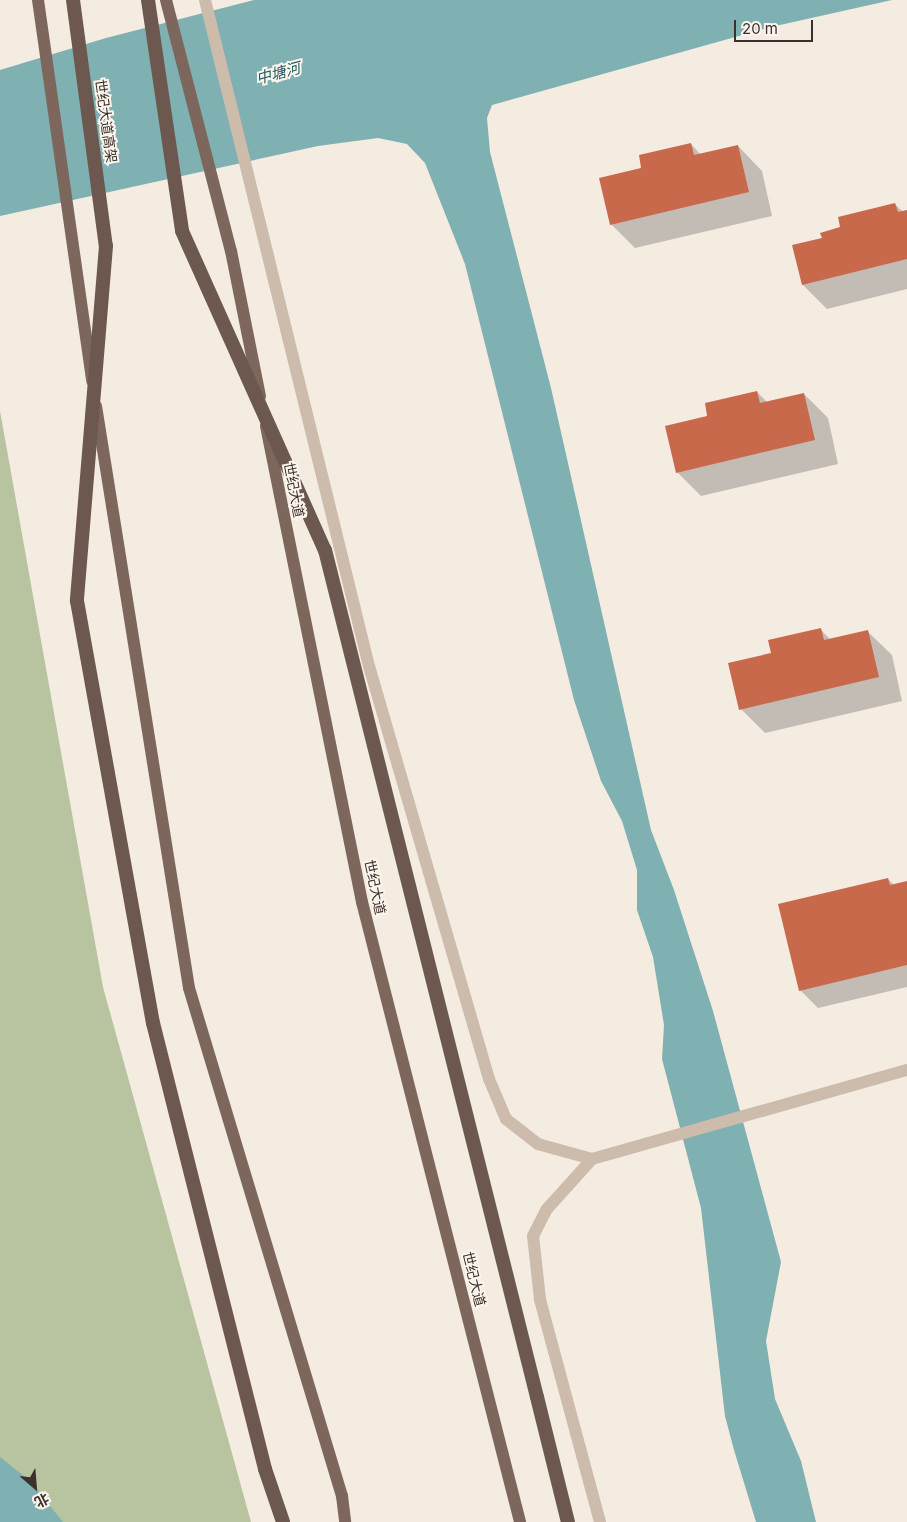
<!DOCTYPE html>
<html>
<head>
<meta charset="utf-8">
<style>
	body { margin:0 }
	#map { position:relative; width:907px; height:1522px; overflow:hidden; background:#f4ebe1; font-family:Inter,"Noto Sans SC",sans-serif }
	div>[style] { position:absolute }
	.green>* { inset:0; background:#b8c4a0 }
	.water>* { inset:0; background:#7fb0b2 }
	.shadow>* { inset:0; background:#0003 }
	.building>* { inset:0; background:#c8694b }
	.tertiary>* { height:12px; margin:-6px; padding:0 6px; transform-origin:6px; border-radius:6px; background:#cdbbac }
	.primary>* { height:12px; margin:-6px; padding:0 6px; transform-origin:6px; border-radius:6px; background:#7d675c }
	.trunk>* { height:14px; margin:-7px; padding:0 7px; transform-origin:7px; border-radius:7px; background:#6c584f }
	.trunk-bridge>* { height:14px; margin:-7px; padding:0 7px; transform-origin:7px; border-radius:7px; background:#6c584f }
	span { translate:-50% -50%; white-space:nowrap; text-align:center; line-height:1.15; -webkit-text-stroke:4px #fbf5ee; paint-order:stroke }
	.street-label { font-size:14px; color:#3b302b }
	.water-label { font-size:15px; color:#1f5a5e; font-style:italic }
	.north { position:absolute; left:10px; top:1462px; width:50px; height:50px; -webkit-text-stroke:4px #fbf5ee; paint-order:stroke; rotate:153deg; font-size:14px; font-weight:700; line-height:20px; text-align:center; color:#3b302b }
	.north::after { content:''; display:block; margin:auto; width:18px; height:22px; background:#3b302b; clip-path:polygon(50% 0,100% 100%,50% 72%,0 100%) }
	.scale { position:absolute; left:734px; top:20px; width:79px; height:22px; box-sizing:border-box; border:2px solid #3b302b; border-top:0; padding-left:6px; font-size:15px; line-height:18px; white-space:nowrap; color:#3b302b; -webkit-text-stroke:4px #fbf5ee; paint-order:stroke }
</style>
</head>
<body>
<div id="map">
	<div class="green">
		<i style="clip-path:polygon(0 411px,103px 987px,251px 1522px,0 1522px)"></i>
	</div>
	<div class="water">
		<i style="clip-path:polygon(254px 0,892px 0,771px 27px,492px 105px,487px 118px,490px 152px,551px 388px,651px 830px,674px 890px,713px 1011px,781px 1262px,766px 1341px,775px 1399px,801px 1461px,816px 1522px,756px 1522px,734px 1450px,725px 1416px,701px 1208px,662px 1059px,664px 1025px,653px 957px,637px 910px,637px 870px,622px 821px,601px 781px,574px 700px,465px 264px,425px 163px,407px 144px,378px 138px,318px 146px,0 216px,0 70px,106px 38px)"></i>
		<i style="clip-path:polygon(0 1457px,29px 1480px,63px 1522px,0 1522px)"></i>
	</div>
	<div class="shadow">
		<i style="clip-path:polygon(691px 144px,701px 155px,738px 146px,762px 171px,772px 216px,635px 248px,611px 224px,643px 169px)"></i>
		<i style="clip-path:polygon(895px 204px,903px 212px,907px 211px,907px 289px,827px 309px,803px 285px,793px 246px,823px 239px)"></i>
		<i style="clip-path:polygon(757px 392px,767px 402px,804px 394px,828px 418px,838px 464px,701px 496px,677px 472px,709px 416px)"></i>
		<i style="clip-path:polygon(821px 630px,831px 640px,867px 631px,892px 655px,902px 701px,765px 733px,741px 709px,773px 654px)"></i>
		<i style="clip-path:polygon(888px 879px,894px 885px,907px 883px,907px 987px,818px 1008px,800px 990px)"></i>
	</div>
	<div class="building">
		<i style="clip-path:polygon(691px 143px,694px 155px,738px 145px,749px 192px,610px 225px,599px 178px,641px 168px,639px 155px)"></i>
		<i style="clip-path:polygon(895px 203px,898px 212px,907px 210px,907px 259px,802px 285px,792px 245px,822px 238px,820px 233px,840px 227px,838px 217px)"></i>
		<i style="clip-path:polygon(757px 391px,760px 403px,804px 393px,815px 440px,676px 473px,665px 426px,707px 416px,705px 403px)"></i>
		<i style="clip-path:polygon(821px 628px,824px 640px,868px 630px,879px 677px,739px 710px,728px 663px,771px 653px,768px 640px)"></i>
		<i style="clip-path:polygon(888px 878px,890px 885px,907px 881px,907px 965px,799px 991px,778px 904px)"></i>
	</div>
	<div class="tertiary">
		<i style="left:205px;top:0;width:686px;rotate:76.17deg"></i>
		<i style="left:369px;top:666px;width:430px;rotate:73.8deg"></i>
		<i style="left:489px;top:1079px;width:43px;rotate:67deg"></i>
		<i style="left:506px;top:1119px;width:41px;rotate:38deg"></i>
		<i style="left:538px;top:1144px;width:56px;rotate:15.5deg"></i>
		<i style="left:600px;top:1522px;width:231px;rotate:-105.1deg"></i>
		<i style="left:540px;top:1299px;width:63px;rotate:-96.3deg"></i>
		<i style="left:533px;top:1236px;width:30px;rotate:-63deg"></i>
		<i style="left:547px;top:1209px;width:67px;rotate:-48deg"></i>
		<i style="left:592px;top:1159px;width:327px;rotate:-15.8deg"></i>
	</div>
	<div class="primary">
		<i style="left:38px;top:0;width:385px;rotate:81.9deg"></i>
		<i style="left:166px;top:0;width:259px;rotate:75.5deg"></i>
		<i style="left:231px;top:251px;width:148px;rotate:78.7deg"></i>
		<i style="left:96px;top:406px;width:589px;rotate:80.92deg"></i>
		<i style="left:189px;top:988px;width:531px;rotate:73.24deg"></i>
		<i style="left:342px;top:1496px;width:26px;rotate:83deg"></i>
		<i style="left:266px;top:426px;width:486px;rotate:78.6deg"></i>
		<i style="left:362px;top:902px;width:640px;rotate:75.7deg"></i>
	</div>
	<div class="trunk">
		<i style="left:73px;top:0;width:248px;rotate:82.4deg"></i>
		<i style="left:148px;top:0;width:233px;rotate:81.6deg"></i>
		<i style="left:537px;top:1397px;width:129px;rotate:76.1deg"></i>
		<i style="left:265px;top:1469px;width:56px;rotate:71.2deg"></i>
	</div>
	<div class="trunk-bridge">
		<i style="left:182px;top:231px;width:350px;rotate:65.9deg"></i>
		<i style="left:325px;top:550px;width:873px;rotate:75.95deg"></i>
		<i style="left:106px;top:246px;width:356px;rotate:94.7deg"></i>
		<i style="left:77px;top:601px;width:429px;rotate:79.8deg"></i>
		<i style="left:153px;top:1023px;width:460px;rotate:75.9deg"></i>
	</div>
	<div class="street-label">
		<span style="left:106px;top:121px;rotate:82deg">世纪大道高架</span>
		<span style="left:294px;top:490px;rotate:79deg">世纪大道</span>
		<span style="left:375px;top:887px;rotate:78deg">世纪大道</span>
		<span style="left:474px;top:1279px;rotate:76deg">世纪大道</span>
	</div>
	<div class="water-label">
		<span style="left:278px;top:73px;rotate:-15deg">中塘河</span>
	</div>
	<div class="north">北</div>
	<div class="scale">20 m</div>
</div>
</body>
</html>
